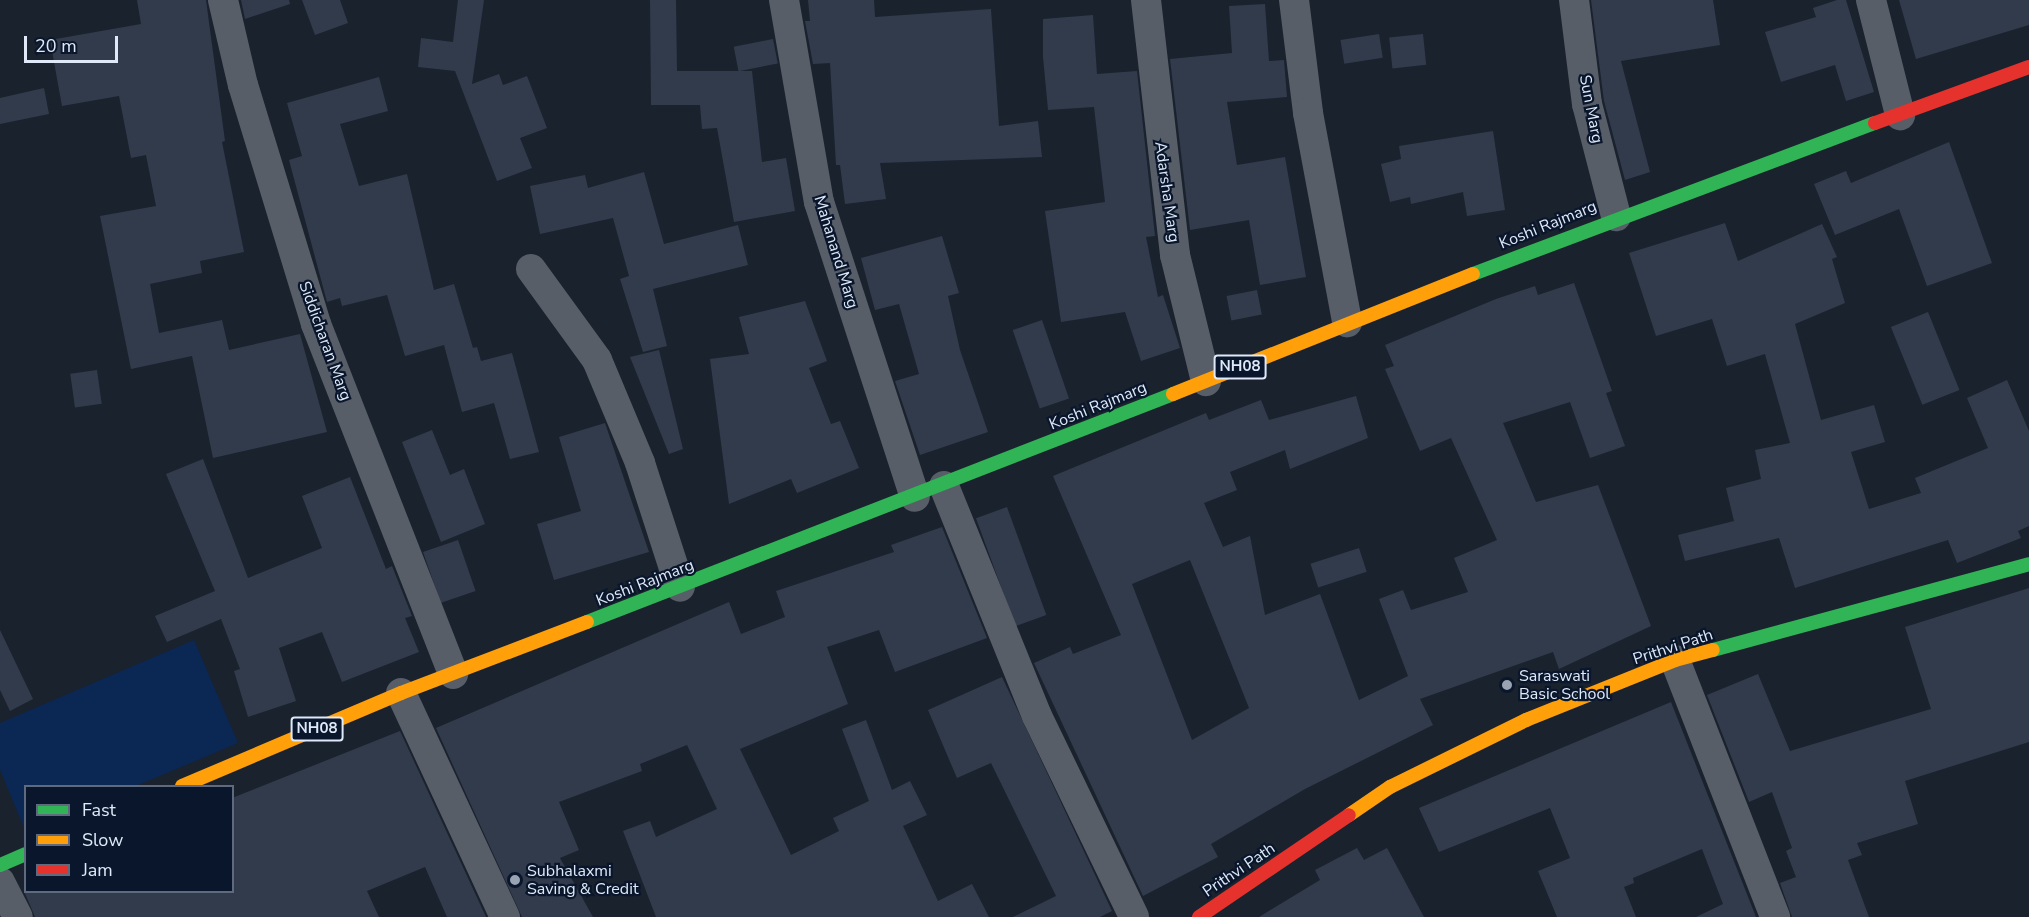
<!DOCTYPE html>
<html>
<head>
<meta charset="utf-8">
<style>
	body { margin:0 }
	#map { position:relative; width:2029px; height:917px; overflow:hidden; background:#1a222e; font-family:"Nunito Sans",sans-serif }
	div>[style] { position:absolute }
	.green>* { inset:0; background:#0b2754 }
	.building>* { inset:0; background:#313b4c; transform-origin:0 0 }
	.street>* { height:30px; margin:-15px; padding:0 15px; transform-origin:15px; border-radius:15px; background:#585e68 }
	.fast>* { height:14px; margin:-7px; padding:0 7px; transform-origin:7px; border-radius:7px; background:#30b455 }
	.slow>* { height:14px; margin:-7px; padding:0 7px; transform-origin:7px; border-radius:7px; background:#ff9f0a }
	.jam>* { height:14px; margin:-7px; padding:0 7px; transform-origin:7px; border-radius:7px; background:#e5322d }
	.dots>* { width:16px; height:16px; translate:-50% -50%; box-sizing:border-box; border:3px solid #09162c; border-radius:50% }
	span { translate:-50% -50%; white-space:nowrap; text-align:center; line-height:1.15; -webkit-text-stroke:4.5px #09162c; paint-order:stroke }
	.shield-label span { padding:2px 4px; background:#09162c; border:2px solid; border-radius:4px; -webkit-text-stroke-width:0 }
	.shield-label { font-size:15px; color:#dfe9f8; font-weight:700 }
	.street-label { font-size:16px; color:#dfe9f8 }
	.poi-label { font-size:16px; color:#dfe9f8 }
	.left { translate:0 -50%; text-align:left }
	.legend { position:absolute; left:24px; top:785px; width:210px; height:108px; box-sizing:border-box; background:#09162c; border:2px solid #5f6a7e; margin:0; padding:8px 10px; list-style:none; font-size:18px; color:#dfe9f8 }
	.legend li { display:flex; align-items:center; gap:12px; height:30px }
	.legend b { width:30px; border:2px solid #5f6a7e }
	.scale { position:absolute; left:24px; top:36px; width:94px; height:27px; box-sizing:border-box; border:3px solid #dfe9f8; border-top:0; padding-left:8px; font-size:18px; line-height:21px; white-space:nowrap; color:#dfe9f8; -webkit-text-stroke:4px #09162c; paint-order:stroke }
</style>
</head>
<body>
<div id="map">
	<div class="green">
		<i style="clip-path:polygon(194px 640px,238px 743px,136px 786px,26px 786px,25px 830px,0 770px,0 723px)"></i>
	</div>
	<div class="building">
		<i style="clip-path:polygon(137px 0,206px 0,225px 141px,222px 142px,244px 252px,200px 261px,202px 273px,150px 284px,159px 333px,222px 320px,229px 350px,300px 334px,327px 432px,213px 458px,192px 356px,131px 369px,100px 216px,156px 206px,146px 155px,131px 158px,119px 96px,62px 106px,50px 40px,141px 24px)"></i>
		<i style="clip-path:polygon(241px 0,289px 0,290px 4px,245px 19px)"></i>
		<i style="clip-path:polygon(302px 0,340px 0,348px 23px,315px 35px)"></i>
		<i style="clip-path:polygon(458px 0,484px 0,472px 84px,499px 74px,503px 85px,527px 76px,547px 128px,520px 138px,532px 168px,497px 181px,455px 71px,418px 67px,421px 38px,453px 42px)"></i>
		<i style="clip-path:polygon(650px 0,676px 0,677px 71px,752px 71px,762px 162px,786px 158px,795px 211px,734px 222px,717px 128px,702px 129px,700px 105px,651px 105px)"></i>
		<i style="clip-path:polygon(808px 0,874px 0,875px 17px,991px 9px,999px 126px,1038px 121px,1042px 157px,880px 163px,886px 199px,845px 204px,840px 165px,836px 165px,830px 63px,813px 64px,805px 21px,810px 21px)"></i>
		<i style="clip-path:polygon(1591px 0,1713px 0,1720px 45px,1621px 61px,1650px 172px,1625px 180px,1604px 101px)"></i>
		<i style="clip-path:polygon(1837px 0,1846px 0,1874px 92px,1846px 101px,1835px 65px,1781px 82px,1765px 32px,1816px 17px,1813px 8px)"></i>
		<i style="clip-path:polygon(1899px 0,2029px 0,2029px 25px,1916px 59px)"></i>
		<i style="clip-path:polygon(1265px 4px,1269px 61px,1284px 60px,1287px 97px,1227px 102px,1237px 165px,1285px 157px,1306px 277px,1260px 285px,1249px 220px,1190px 230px,1170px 59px,1232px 53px,1229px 6px)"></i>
		<i style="clip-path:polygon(1093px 15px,1097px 74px,1137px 71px,1155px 236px,1146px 237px,1158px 297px,1163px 295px,1180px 348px,1141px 361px,1125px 312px,1061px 322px,1045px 211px,1105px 202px,1094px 107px,1048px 110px,1043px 57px,1043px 19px)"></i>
		<i style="left:1379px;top:34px;width:24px;height:39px;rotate:81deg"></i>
		<i style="left:1423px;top:34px;width:31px;height:34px;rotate:84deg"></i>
		<i style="left:773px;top:39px;width:25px;height:40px;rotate:79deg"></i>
		<i style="clip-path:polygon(379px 77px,388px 111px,340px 124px,359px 186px,407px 174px,434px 290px,454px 284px,473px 348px,477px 347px,481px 361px,512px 353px,539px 452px,510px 459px,494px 403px,462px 412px,444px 345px,405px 356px,387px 295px,342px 306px,340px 298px,327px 302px,289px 160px,302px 156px,287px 103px)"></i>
		<i style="clip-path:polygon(44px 88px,49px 114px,0 124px,0 98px)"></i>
		<i style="clip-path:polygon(1493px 131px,1505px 210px,1467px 216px,1463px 192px,1411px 204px,1410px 197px,1390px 202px,1381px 164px,1401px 159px,1399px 146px)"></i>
		<i style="clip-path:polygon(1949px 142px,1992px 263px,1927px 286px,1899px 209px,1835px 235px,1814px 184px,1846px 171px,1851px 183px)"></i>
		<i style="clip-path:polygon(644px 172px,664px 244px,738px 225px,748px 265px,653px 289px,667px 346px,643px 352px,620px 279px,629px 276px,613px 218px,540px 234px,530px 186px,585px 175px,588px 188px)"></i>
		<i style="clip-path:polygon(1725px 223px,1738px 261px,1822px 224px,1837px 257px,1832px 259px,1845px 303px,1795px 324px,1821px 420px,1874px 405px,1885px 442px,1851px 452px,1869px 509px,1921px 493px,1915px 478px,1988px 448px,1967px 398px,2007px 380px,2029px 431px,2029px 526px,2018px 531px,2021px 538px,1957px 563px,1948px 540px,1795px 588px,1779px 538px,1685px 561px,1678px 535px,1734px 521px,1726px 488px,1761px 479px,1755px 450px,1790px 443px,1765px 354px,1727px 366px,1712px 319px,1656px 336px,1629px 253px)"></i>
		<i style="clip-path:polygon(942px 236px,959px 293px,948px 296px,960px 350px,988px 432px,920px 455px,895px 381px,919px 374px,899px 304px,875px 310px,861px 258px)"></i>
		<i style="clip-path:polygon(evenodd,1574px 283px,1612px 391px,1606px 393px,1625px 446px,1590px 458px,1570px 402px,1503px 423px,1536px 502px,1598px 485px,1651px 626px,1559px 669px,1553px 652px,1420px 699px,1433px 725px,1305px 789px,1211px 844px,1218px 857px,1143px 896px,1034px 663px,1070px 647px,1073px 654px,1121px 635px,1053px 476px,1206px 413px,1209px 420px,1261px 400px,1269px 420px,1356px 396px,1368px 438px,1290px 469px,1285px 450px,1230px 472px,1237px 490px,1204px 503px,1223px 547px,1250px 536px,1265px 615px,1320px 594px,1359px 700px,1408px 676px,1379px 599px,1403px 590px,1411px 610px,1468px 592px,1454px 558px,1497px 540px,1451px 438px,1420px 451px,1385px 369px,1394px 366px,1385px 345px,1496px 299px,1535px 286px,1538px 295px,1574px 283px,1190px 560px,1249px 708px,1192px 740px,1132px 584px,1190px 560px)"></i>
		<i style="left:1257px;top:290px;width:25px;height:31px;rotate:79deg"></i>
		<i style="clip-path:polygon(805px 301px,827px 361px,809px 368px,831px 424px,840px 421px,859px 468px,797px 493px,791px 479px,729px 504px,710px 359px,749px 354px,739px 317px)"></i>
		<i style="left:1928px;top:312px;width:84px;height:40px;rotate:68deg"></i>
		<i style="left:1042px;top:320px;width:83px;height:31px;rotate:71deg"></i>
		<i style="clip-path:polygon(659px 350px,683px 449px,669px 454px,630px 357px)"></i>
		<i style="left:97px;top:370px;width:34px;height:27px;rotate:82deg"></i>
		<i style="clip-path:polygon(605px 423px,649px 552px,554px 580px,537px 524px,581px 511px,559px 437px)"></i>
		<i style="clip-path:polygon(432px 430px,450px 475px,464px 469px,485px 524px,441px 542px,402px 442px)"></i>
		<i style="clip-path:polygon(203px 459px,248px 578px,322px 548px,302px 496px,350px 477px,386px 569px,392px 566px,412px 616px,405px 618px,419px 652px,342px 682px,322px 632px,279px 648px,296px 701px,248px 717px,234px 671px,240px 669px,221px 619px,167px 642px,155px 616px,215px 591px,166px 474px)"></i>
		<i style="left:1007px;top:507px;width:115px;height:33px;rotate:70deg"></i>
		<i style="clip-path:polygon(942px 527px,987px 638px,895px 672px,879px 630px,827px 647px,848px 704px,740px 749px,791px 855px,839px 831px,833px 818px,869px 801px,842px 729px,866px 720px,892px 790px,910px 781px,927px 815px,903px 826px,938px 901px,972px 884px,989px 917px,656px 917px,623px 831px,650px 821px,656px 837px,717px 809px,687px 745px,640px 764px,642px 771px,559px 802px,579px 850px,560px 858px,593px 917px,522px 917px,436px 728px,729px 602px,741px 634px,785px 617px,776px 591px,894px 552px,891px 545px)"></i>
		<i style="left:458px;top:540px;width:54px;height:37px;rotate:71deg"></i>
		<i style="left:1359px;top:548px;width:25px;height:51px;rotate:72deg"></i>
		<i style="clip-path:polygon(2029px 588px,2029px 742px,1905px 781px,1918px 824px,1857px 843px,1862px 855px,1848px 860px,1869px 917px,1792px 917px,1780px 883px,1796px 877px,1786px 851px,1792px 848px,1772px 792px,1749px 802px,1707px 695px,1758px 674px,1790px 751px,1931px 709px,1905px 627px)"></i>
		<i style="clip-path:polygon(0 630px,33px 699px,10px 711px,0 690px)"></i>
		<i style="clip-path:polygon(1002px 677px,1112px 911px,1100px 917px,1013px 917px,1056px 896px,991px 763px,957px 778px,928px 710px)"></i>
		<i style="clip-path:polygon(1671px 702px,1756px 917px,1696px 917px,1723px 904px,1702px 849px,1633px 878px,1634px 883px,1624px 887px,1636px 917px,1557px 917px,1538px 871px,1570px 858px,1550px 808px,1439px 852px,1419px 808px)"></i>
		<i style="clip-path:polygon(400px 731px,486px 917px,447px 917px,425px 867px,367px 891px,379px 917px,35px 917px,24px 891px,232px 891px,232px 798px)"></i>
		<i style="clip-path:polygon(1357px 848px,1364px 860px,1387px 848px,1424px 917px,1259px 917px,1320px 880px,1315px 870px)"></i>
	</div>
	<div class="street">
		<i style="left:223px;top:0;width:87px;rotate:76.8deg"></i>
		<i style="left:243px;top:85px;width:250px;rotate:73deg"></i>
		<i style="left:316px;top:324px;width:376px;rotate:68.6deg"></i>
		<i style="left:784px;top:0;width:205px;rotate:80.2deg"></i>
		<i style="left:819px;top:202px;width:310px;rotate:72deg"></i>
		<i style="left:1146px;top:0;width:257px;rotate:83.5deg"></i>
		<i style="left:1175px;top:255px;width:130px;rotate:76.2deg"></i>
		<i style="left:1294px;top:0;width:114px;rotate:82.9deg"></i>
		<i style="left:1308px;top:113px;width:213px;rotate:79.4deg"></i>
		<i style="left:1574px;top:0;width:105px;rotate:82.9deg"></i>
		<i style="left:1587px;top:104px;width:116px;rotate:75.5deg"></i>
		<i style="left:1871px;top:0;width:119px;rotate:75.8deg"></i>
		<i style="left:531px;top:269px;width:112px;rotate:54deg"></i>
		<i style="left:597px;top:360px;width:112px;rotate:67.3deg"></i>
		<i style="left:640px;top:463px;width:130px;rotate:72.1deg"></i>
		<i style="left:944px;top:486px;width:248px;rotate:68deg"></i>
		<i style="left:1037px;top:716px;width:223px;rotate:64.2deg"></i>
		<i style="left:1675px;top:660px;width:276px;rotate:68.7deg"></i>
		<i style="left:401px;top:693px;width:247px;rotate:65.1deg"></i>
		<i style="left:0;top:882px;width:39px;rotate:63deg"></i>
	</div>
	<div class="fast">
		<i style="left:1473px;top:274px;width:429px;rotate:-20.6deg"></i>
		<i style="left:587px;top:622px;width:629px;rotate:-21.26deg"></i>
		<i style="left:1713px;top:650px;width:327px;rotate:-15.2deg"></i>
		<i style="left:0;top:865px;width:28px;rotate:-23deg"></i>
	</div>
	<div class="slow">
		<i style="left:1173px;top:394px;width:323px;rotate:-21.8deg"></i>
		<i style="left:182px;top:786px;width:238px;rotate:-23deg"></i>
		<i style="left:401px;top:693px;width:199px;rotate:-20.9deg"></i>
		<i style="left:1349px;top:815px;width:50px;rotate:-34.3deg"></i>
		<i style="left:1390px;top:787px;width:152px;rotate:-26.2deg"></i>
		<i style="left:1526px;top:720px;width:161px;rotate:-21.9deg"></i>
		<i style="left:1675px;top:660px;width:39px;rotate:-15deg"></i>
	</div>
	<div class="jam">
		<i style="left:1875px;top:123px;width:164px;rotate:-20deg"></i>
		<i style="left:1199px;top:917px;width:181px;rotate:-34.2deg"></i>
	</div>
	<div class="dots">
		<i style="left:1507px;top:685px;background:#9aa3b1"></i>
		<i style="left:515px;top:880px;background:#9aa3b1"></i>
	</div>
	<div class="shield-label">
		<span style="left:1240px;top:367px">NH08</span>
		<span style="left:317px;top:729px">NH08</span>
	</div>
	<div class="street-label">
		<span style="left:1591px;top:109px;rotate:79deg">Sun Marg</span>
		<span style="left:1167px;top:192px;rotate:82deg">Adarsha Marg</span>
		<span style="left:1548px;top:225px;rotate:-22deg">Koshi Rajmarg</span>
		<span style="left:836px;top:252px;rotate:73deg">Mahanand Marg</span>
		<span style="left:325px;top:341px;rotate:70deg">Siddicharan Marg</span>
		<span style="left:1098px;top:406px;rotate:-22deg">Koshi Rajmarg</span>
		<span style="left:645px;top:583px;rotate:-21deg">Koshi Rajmarg</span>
		<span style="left:1673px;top:647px;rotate:-18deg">Prithvi Path</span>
		<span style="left:1239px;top:870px;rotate:-34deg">Prithvi Path</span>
	</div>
	<div class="poi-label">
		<span class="left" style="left:1519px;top:685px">Saraswati<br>Basic School</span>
		<span class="left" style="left:527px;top:880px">Subhalaxmi<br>Saving &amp; Credit</span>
	</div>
	<ul class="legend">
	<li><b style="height:8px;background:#30b455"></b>Fast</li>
	<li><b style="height:8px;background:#ff9f0a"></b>Slow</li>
	<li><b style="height:8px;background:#e5322d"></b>Jam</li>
	</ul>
	<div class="scale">20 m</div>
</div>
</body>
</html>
